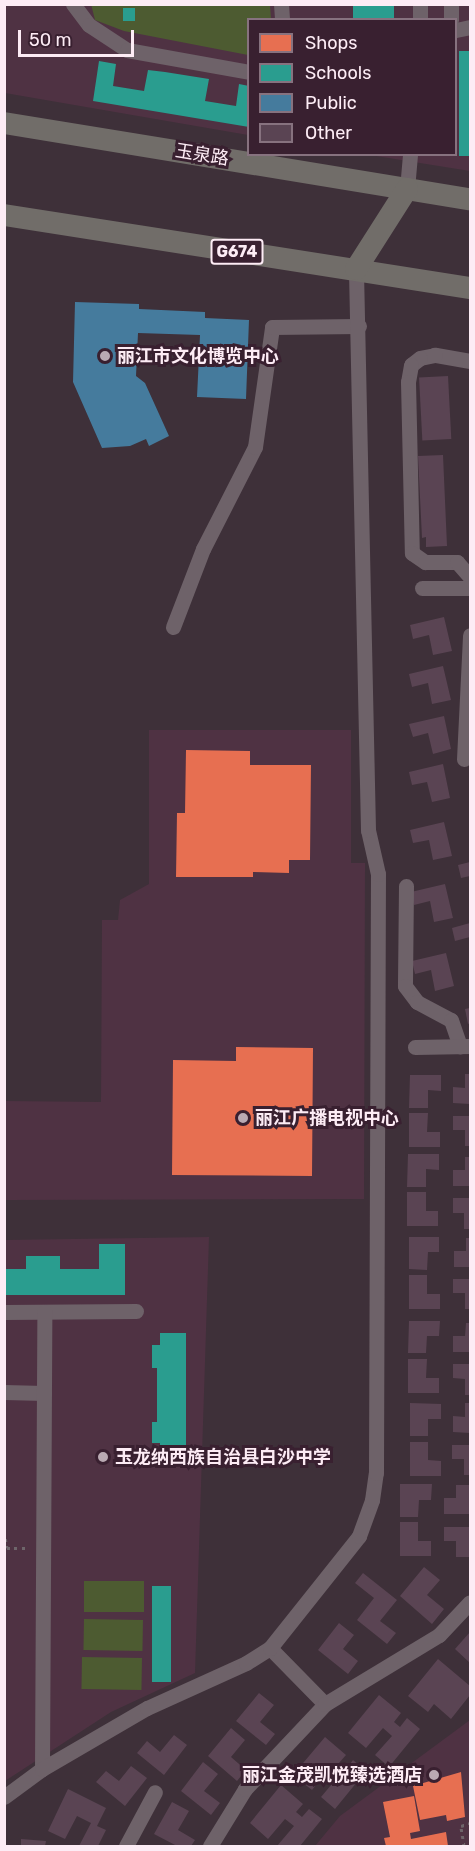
<!DOCTYPE html>
<html>
<head>
<meta charset="utf-8">
<style>
	body { margin:0 }
	#map { position:relative; width:475px; height:1851px; overflow:hidden; background:#3e3039; font-family:Rubik,"Noto Sans SC",sans-serif }
	div>[style] { position:absolute }
	.built>* { inset:0; background:#4f3243 }
	.green>* { inset:0; background:#4d5b31; transform-origin:0 0 }
	.shops>* { inset:0; background:#e76f51 }
	.schools>* { inset:0; background:#2a9d8f; transform-origin:0 0 }
	.public>* { inset:0; background:#457b9d }
	.building>* { inset:0; background:#5a4453; transform-origin:0 0 }
	.path>* { height:3px; margin-top:-1.5px; transform-origin:0; background:repeating-linear-gradient(90deg,#6e656a 0 3px,transparent 0 7.5px) }
	.minor>* { height:15px; margin:-7.5px; padding:0 7.5px; transform-origin:7.5px; border-radius:7.5px; background:#6e6269 }
	.highway>* { height:22px; margin:-11px; padding:0 11px; transform-origin:11px; border-radius:11px; background:#716d69 }
	.dots>* { width:16px; height:16px; translate:-50% -50%; box-sizing:border-box; border:3px solid #392030; border-radius:50% }
	span { translate:-50% -50%; white-space:nowrap; text-align:center; line-height:1.15; -webkit-text-stroke:6px #392030; paint-order:stroke }
	.shield-label span { padding:2px 4px; background:#392030; border:2px solid; border-radius:4px; -webkit-text-stroke-width:0 }
	.shield-label { font-size:16px; color:#fdecf5; font-weight:700 }
	.street-label { font-size:18px; color:#fdecf5 }
	.poi-label { font-size:18px; color:#fdecf5; font-weight:700 }
	.left { translate:0 -50%; text-align:left }
	.right { translate:-100% -50%; text-align:right }
	.frame { position:absolute; inset:0; border:6px solid #fdecf5; pointer-events:none }
	.legend { position:absolute; left:247px; top:18px; width:210px; height:138px; box-sizing:border-box; background:#392030; border:2px solid #87727f; margin:0; padding:8px 10px; list-style:none; font-size:18px; color:#fdecf5 }
	.legend li { display:flex; align-items:center; gap:12px; height:30px }
	.legend b { width:30px; border:2px solid #87727f }
	.scale { position:absolute; left:18px; top:30px; width:116px; height:27px; box-sizing:border-box; border:3px solid #fdecf5; border-top:0; padding-left:8px; font-size:18px; line-height:21px; white-space:nowrap; color:#fdecf5; -webkit-text-stroke:4px #392030; paint-order:stroke }
</style>
</head>
<body>
<div id="map">
	<div class="built">
		<i style="clip-path:polygon(4px 5px,470px 5px,470px 171px,370px 155px,456px 154px,456px 20px,249px 20px,248px 135px,5px 93px)"></i>
		<i style="clip-path:polygon(149px 730px,351px 730px,351px 863px,365px 863px,364px 1199px,5px 1200px,5px 1101px,101px 1102px,102px 920px,118px 920px,120px 900px,149px 884px)"></i>
		<i style="clip-path:polygon(209px 1237px,195px 1673px,111px 1712px,5px 1781px,5px 1240px)"></i>
		<i style="clip-path:polygon(470px 1720px,470px 1846px,315px 1846px,340px 1816px)"></i>
	</div>
	<div class="green">
		<i style="clip-path:polygon(evenodd,91px 4px,270px 5px,271px 19px,249px 20px,248px 55px,124px 31px,95px 20px,91px 4px,123px 8px,135px 8px,134px 21px,123px 21px,123px 8px)"></i>
		<i style="left:84px;top:1581px;width:60px;height:31px"></i>
		<i style="left:84px;top:1619px;width:59px;height:31px;rotate:1deg"></i>
		<i style="left:82px;top:1657px;width:60px;height:32px;rotate:1deg"></i>
	</div>
	<div class="shops">
		<i style="clip-path:polygon(186px 750px,250px 751px,250px 765px,311px 765px,310px 860px,289px 860px,289px 873px,253px 872px,253px 877px,176px 877px,177px 813px,185px 813px)"></i>
		<i style="clip-path:polygon(236px 1047px,313px 1048px,312px 1176px,172px 1175px,173px 1060px,236px 1061px)"></i>
		<i style="clip-path:polygon(461px 1772px,465px 1817px,447px 1821px,446px 1815px,420px 1820px,413px 1786px)"></i>
		<i style="clip-path:polygon(414px 1796px,420px 1831px,410px 1833px,411px 1839px,446px 1832px,448px 1846px,386px 1846px,384px 1838px,390px 1837px,383px 1802px)"></i>
	</div>
	<div class="schools">
		<i style="left:353px;top:4px;width:41px;height:16px"></i>
		<i style="left:123px;top:8px;width:12px;height:13px"></i>
		<i style="left:459px;top:51px;width:11px;height:105px"></i>
		<i style="clip-path:polygon(99px 61px,116px 64px,113px 86px,144px 91px,148px 70px,165px 72px,209px 79px,205px 101px,236px 106px,239px 84px,249px 86px,249px 127px,93px 101px)"></i>
		<i style="clip-path:polygon(99px 1244px,125px 1244px,125px 1295px,4px 1295px,4px 1269px,26px 1269px,26px 1256px,60px 1256px,60px 1269px,99px 1269px)"></i>
		<i style="clip-path:polygon(160px 1333px,186px 1333px,186px 1453px,160px 1453px,160px 1443px,152px 1443px,152px 1422px,157px 1422px,157px 1368px,152px 1368px,152px 1345px,160px 1345px)"></i>
		<i style="left:152px;top:1586px;width:19px;height:96px"></i>
	</div>
	<div class="public">
		<i style="clip-path:polygon(75px 302px,139px 304px,139px 309px,205px 312px,205px 318px,249px 320px,246px 399px,197px 397px,200px 335px,138px 333px,136px 376px,145px 383px,169px 436px,149px 446px,146px 439px,130px 446px,102px 448px,73px 382px)"></i>
	</div>
	<div class="building">
		<i style="left:448px;top:376px;width:63px;height:29px;rotate:87deg"></i>
		<i style="clip-path:polygon(443px 455px,447px 546px,426px 547px,426px 537px,422px 538px,418px 456px)"></i>
		<i style="clip-path:polygon(444px 617px,452px 651px,433px 655px,429px 635px,413px 639px,410px 625px)"></i>
		<i style="clip-path:polygon(443px 666px,451px 700px,432px 704px,428px 683px,412px 687px,409px 674px)"></i>
		<i style="clip-path:polygon(444px 716px,451px 749px,433px 754px,428px 733px,413px 737px,409px 724px)"></i>
		<i style="clip-path:polygon(443px 764px,450px 798px,432px 802px,427px 782px,412px 785px,409px 772px)"></i>
		<i style="clip-path:polygon(444px 822px,452px 856px,433px 860px,429px 840px,413px 843px,410px 830px)"></i>
		<i style="clip-path:polygon(470px 862px,470px 876px,461px 878px,458px 865px)"></i>
		<i style="clip-path:polygon(445px 884px,453px 918px,434px 922px,430px 901px,414px 905px,411px 892px)"></i>
		<i style="clip-path:polygon(470px 923px,470px 937px,455px 941px,452px 928px)"></i>
		<i style="clip-path:polygon(446px 953px,454px 986px,435px 991px,431px 970px,415px 974px,412px 961px)"></i>
		<i style="clip-path:polygon(470px 1008px,470px 1023px,468px 1024px,465px 1009px)"></i>
		<i style="clip-path:polygon(465px 1074px,470px 1074px,470px 1104px,453px 1103px,453px 1087px,465px 1088px)"></i>
		<i style="clip-path:polygon(410px 1075px,441px 1075px,441px 1091px,428px 1090px,428px 1108px,409px 1108px)"></i>
		<i style="clip-path:polygon(409px 1113px,428px 1113px,427px 1132px,440px 1132px,440px 1147px,409px 1147px)"></i>
		<i style="clip-path:polygon(453px 1116px,470px 1116px,470px 1146px,465px 1146px,465px 1130px,453px 1130px)"></i>
		<i style="clip-path:polygon(408px 1154px,439px 1154px,439px 1170px,426px 1169px,426px 1187px,407px 1187px)"></i>
		<i style="clip-path:polygon(465px 1157px,470px 1157px,470px 1186px,453px 1186px,453px 1170px,465px 1170px)"></i>
		<i style="clip-path:polygon(407px 1192px,426px 1192px,426px 1211px,438px 1211px,438px 1226px,407px 1226px)"></i>
		<i style="clip-path:polygon(453px 1198px,470px 1198px,470px 1229px,464px 1229px,464px 1213px,453px 1213px)"></i>
		<i style="clip-path:polygon(409px 1237px,439px 1237px,439px 1252px,428px 1252px,427px 1270px,409px 1269px)"></i>
		<i style="clip-path:polygon(466px 1238px,470px 1238px,470px 1267px,454px 1267px,454px 1251px,466px 1251px)"></i>
		<i style="clip-path:polygon(409px 1275px,427px 1275px,427px 1294px,440px 1294px,440px 1309px,409px 1309px)"></i>
		<i style="clip-path:polygon(453px 1279px,470px 1279px,470px 1309px,465px 1309px,465px 1293px,453px 1293px)"></i>
		<i style="clip-path:polygon(409px 1321px,440px 1321px,439px 1336px,427px 1336px,426px 1353px,408px 1353px)"></i>
		<i style="clip-path:polygon(466px 1323px,470px 1323px,470px 1352px,453px 1352px,453px 1336px,465px 1336px)"></i>
		<i style="clip-path:polygon(408px 1359px,427px 1359px,426px 1378px,439px 1378px,439px 1393px,408px 1393px)"></i>
		<i style="clip-path:polygon(453px 1364px,470px 1364px,470px 1395px,465px 1395px,465px 1379px,453px 1378px)"></i>
		<i style="clip-path:polygon(410px 1403px,441px 1404px,441px 1419px,428px 1419px,428px 1436px,410px 1436px)"></i>
		<i style="clip-path:polygon(465px 1403px,470px 1403px,470px 1433px,453px 1432px,453px 1416px,465px 1417px)"></i>
		<i style="clip-path:polygon(410px 1442px,428px 1442px,428px 1460px,441px 1461px,441px 1476px,410px 1476px)"></i>
		<i style="clip-path:polygon(452px 1445px,470px 1445px,470px 1475px,464px 1475px,464px 1459px,452px 1459px)"></i>
		<i style="clip-path:polygon(400px 1484px,432px 1484px,431px 1500px,419px 1500px,418px 1517px,400px 1517px)"></i>
		<i style="clip-path:polygon(456px 1485px,470px 1485px,470px 1514px,444px 1514px,444px 1498px,456px 1498px)"></i>
		<i style="clip-path:polygon(400px 1522px,418px 1522px,418px 1541px,431px 1541px,431px 1556px,400px 1556px)"></i>
		<i style="clip-path:polygon(444px 1527px,470px 1527px,470px 1557px,456px 1557px,456px 1541px,444px 1541px)"></i>
		<i style="clip-path:polygon(424px 1567px,440px 1580px,427px 1595px,444px 1609px,432px 1624px,400px 1596px)"></i>
		<i style="clip-path:polygon(363px 1573px,397px 1600px,380px 1621px,396px 1633px,387px 1644px,357px 1620px,374px 1598px,355px 1583px)"></i>
		<i style="clip-path:polygon(339px 1623px,354px 1635px,343px 1649px,358px 1661px,348px 1674px,318px 1650px)"></i>
		<i style="clip-path:polygon(470px 1632px,470px 1663px,455px 1649px)"></i>
		<i style="clip-path:polygon(438px 1659px,470px 1686px,470px 1695px,451px 1719px,434px 1704px,428px 1712px,408px 1696px)"></i>
		<i style="clip-path:polygon(259px 1693px,274px 1705px,260px 1722px,275px 1734px,266px 1745px,236px 1721px)"></i>
		<i style="clip-path:polygon(379px 1695px,401px 1713px,394px 1722px,400px 1727px,407px 1718px,420px 1729px,389px 1767px,375px 1755px,392px 1736px,383px 1728px,366px 1748px,348px 1733px)"></i>
		<i style="clip-path:polygon(231px 1728px,245px 1740px,231px 1757px,246px 1770px,237px 1781px,208px 1756px)"></i>
		<i style="clip-path:polygon(174px 1735px,187px 1745px,164px 1775px,137px 1753px,147px 1741px,160px 1752px)"></i>
		<i style="clip-path:polygon(325px 1737px,346px 1755px,339px 1763px,346px 1769px,353px 1760px,366px 1771px,335px 1809px,321px 1797px,337px 1778px,328px 1770px,312px 1790px,293px 1775px)"></i>
		<i style="clip-path:polygon(203px 1762px,218px 1774px,204px 1791px,220px 1803px,211px 1815px,181px 1791px)"></i>
		<i style="clip-path:polygon(131px 1766px,147px 1778px,125px 1806px,96px 1782px,106px 1771px,119px 1781px)"></i>
		<i style="clip-path:polygon(281px 1785px,303px 1804px,296px 1812px,302px 1817px,309px 1809px,322px 1819px,300px 1846px,277px 1846px,294px 1826px,285px 1819px,268px 1839px,250px 1823px)"></i>
		<i style="clip-path:polygon(68px 1789px,106px 1808px,97px 1826px,106px 1830px,98px 1846px,79px 1846px,91px 1823px,77px 1816px,65px 1839px,48px 1831px)"></i>
		<i style="clip-path:polygon(172px 1802px,189px 1811px,178px 1830px,195px 1840px,191px 1846px,177px 1846px,154px 1834px)"></i>
		<i style="clip-path:polygon(21px 1839px,46px 1841px,45px 1846px,21px 1846px)"></i>
	</div>
	<div class="path">
		<i style="left:4px;top:1531px;width:17px;rotate:80deg"></i>
		<i style="left:7px;top:1548px;width:21px"></i>
		<i style="left:464px;top:1846px;width:20px;rotate:-99deg"></i>
		<i style="left:461px;top:1826px;width:9px;rotate:-18deg"></i>
	</div>
	<div class="minor">
		<i style="left:73px;top:4px;width:26px;rotate:53deg"></i>
		<i style="left:89px;top:25px;width:45px;rotate:33.3deg"></i>
		<i style="left:127px;top:50px;width:124px;rotate:10.2deg"></i>
		<i style="left:281px;top:4px;width:16px;rotate:86deg"></i>
		<i style="left:420px;top:20px;width:16px;rotate:-90deg"></i>
		<i style="left:451px;top:20px;width:16px;rotate:-90deg"></i>
		<i style="left:456px;top:30px;width:14px;rotate:-12deg"></i>
		<i style="left:407px;top:189px;width:35px;rotate:-85deg"></i>
		<i style="left:470px;top:361px;width:36px;rotate:-170deg"></i>
		<i style="left:435px;top:355px;width:15px;rotate:169deg"></i>
		<i style="left:420px;top:358px;width:11px;rotate:142deg"></i>
		<i style="left:411px;top:365px;width:17px;rotate:100deg"></i>
		<i style="left:408px;top:382px;width:171px;rotate:88.7deg"></i>
		<i style="left:412px;top:553px;width:16px;rotate:35deg"></i>
		<i style="left:425px;top:562px;width:32px"></i>
		<i style="left:457px;top:562px;width:20px;rotate:49deg"></i>
		<i style="left:422px;top:588px;width:48px"></i>
		<i style="left:173px;top:627px;width:84px;rotate:-69deg"></i>
		<i style="left:203px;top:549px;width:114px;rotate:-63deg"></i>
		<i style="left:255px;top:447px;width:121px;rotate:-81.9deg"></i>
		<i style="left:272px;top:327px;width:87px;rotate:-0.7deg"></i>
		<i style="left:464px;top:759px;width:124px;rotate:-87.2deg"></i>
		<i style="left:406px;top:886px;width:100px;rotate:90.6deg"></i>
		<i style="left:405px;top:986px;width:20px;rotate:53deg"></i>
		<i style="left:417px;top:1002px;width:38px;rotate:28deg"></i>
		<i style="left:451px;top:1020px;width:28px;rotate:71deg"></i>
		<i style="left:415px;top:1047px;width:55px;rotate:-1deg"></i>
		<i style="left:4px;top:1312px;width:132px;rotate:-0.4deg"></i>
		<i style="left:4px;top:1392px;width:40px;rotate:1.4deg"></i>
		<i style="left:270px;top:1648px;width:78px;rotate:45.5deg"></i>
		<i style="left:42px;top:1769px;width:457px;rotate:-89.7deg"></i>
		<i style="left:4px;top:1797px;width:47px;rotate:-36.4deg"></i>
		<i style="left:42px;top:1769px;width:121px;rotate:-30.2deg"></i>
		<i style="left:147px;top:1708px;width:109px;rotate:-24.4deg"></i>
		<i style="left:246px;top:1663px;width:28px;rotate:-32deg"></i>
		<i style="left:270px;top:1648px;width:143px;rotate:-51.5deg"></i>
		<i style="left:359px;top:1536px;width:38px;rotate:-70deg"></i>
		<i style="left:372px;top:1500px;width:27px;rotate:-82deg"></i>
		<i style="left:376px;top:1473px;width:599px;rotate:-89.81deg"></i>
		<i style="left:378px;top:874px;width:45px;rotate:-102.8deg"></i>
		<i style="left:368px;top:830px;width:561px;rotate:-91.23deg"></i>
		<i style="left:126px;top:1846px;width:61px;rotate:-61.8deg"></i>
		<i style="left:210px;top:1846px;width:67px;rotate:-58.4deg"></i>
		<i style="left:245px;top:1789px;width:117px;rotate:-46.7deg"></i>
		<i style="left:325px;top:1704px;width:133px;rotate:-31.2deg"></i>
		<i style="left:439px;top:1635px;width:45px;rotate:-46.8deg"></i>
	</div>
	<div class="highway">
		<i style="left:4px;top:123px;width:472px;rotate:9.3deg"></i>
		<i style="left:4px;top:215px;width:472px;rotate:8.9deg"></i>
		<i style="left:356px;top:269px;width:95px;rotate:-57.5deg"></i>
	</div>
	<div class="dots">
		<i style="left:105px;top:356px;background:#baaab3"></i>
		<i style="left:243px;top:1118px;background:#baaab3"></i>
		<i style="left:103px;top:1457px;background:#baaab3"></i>
		<i style="left:434px;top:1775px;background:#baaab3"></i>
	</div>
	<div class="shield-label">
		<span style="left:237px;top:252px">G674</span>
	</div>
	<div class="street-label">
		<span style="left:202px;top:155px;rotate:9deg">玉泉路</span>
	</div>
	<div class="poi-label">
		<span class="left" style="left:117px;top:356px">丽江市文化博览中心</span>
		<span class="left" style="left:255px;top:1118px">丽江广播电视中心</span>
		<span class="left" style="left:115px;top:1457px">玉龙纳西族自治县白沙中学</span>
		<span class="right" style="left:422px;top:1775px">丽江金茂凯悦臻选酒店</span>
	</div>
	<div class="frame"></div>
	<ul class="legend">
	<li><b style="height:16px;background:#e76f51"></b>Shops</li>
	<li><b style="height:16px;background:#2a9d8f"></b>Schools</li>
	<li><b style="height:16px;background:#457b9d"></b>Public</li>
	<li><b style="height:16px;background:#5a4453"></b>Other</li>
	</ul>
	<div class="scale">50 m</div>
</div>
</body>
</html>
